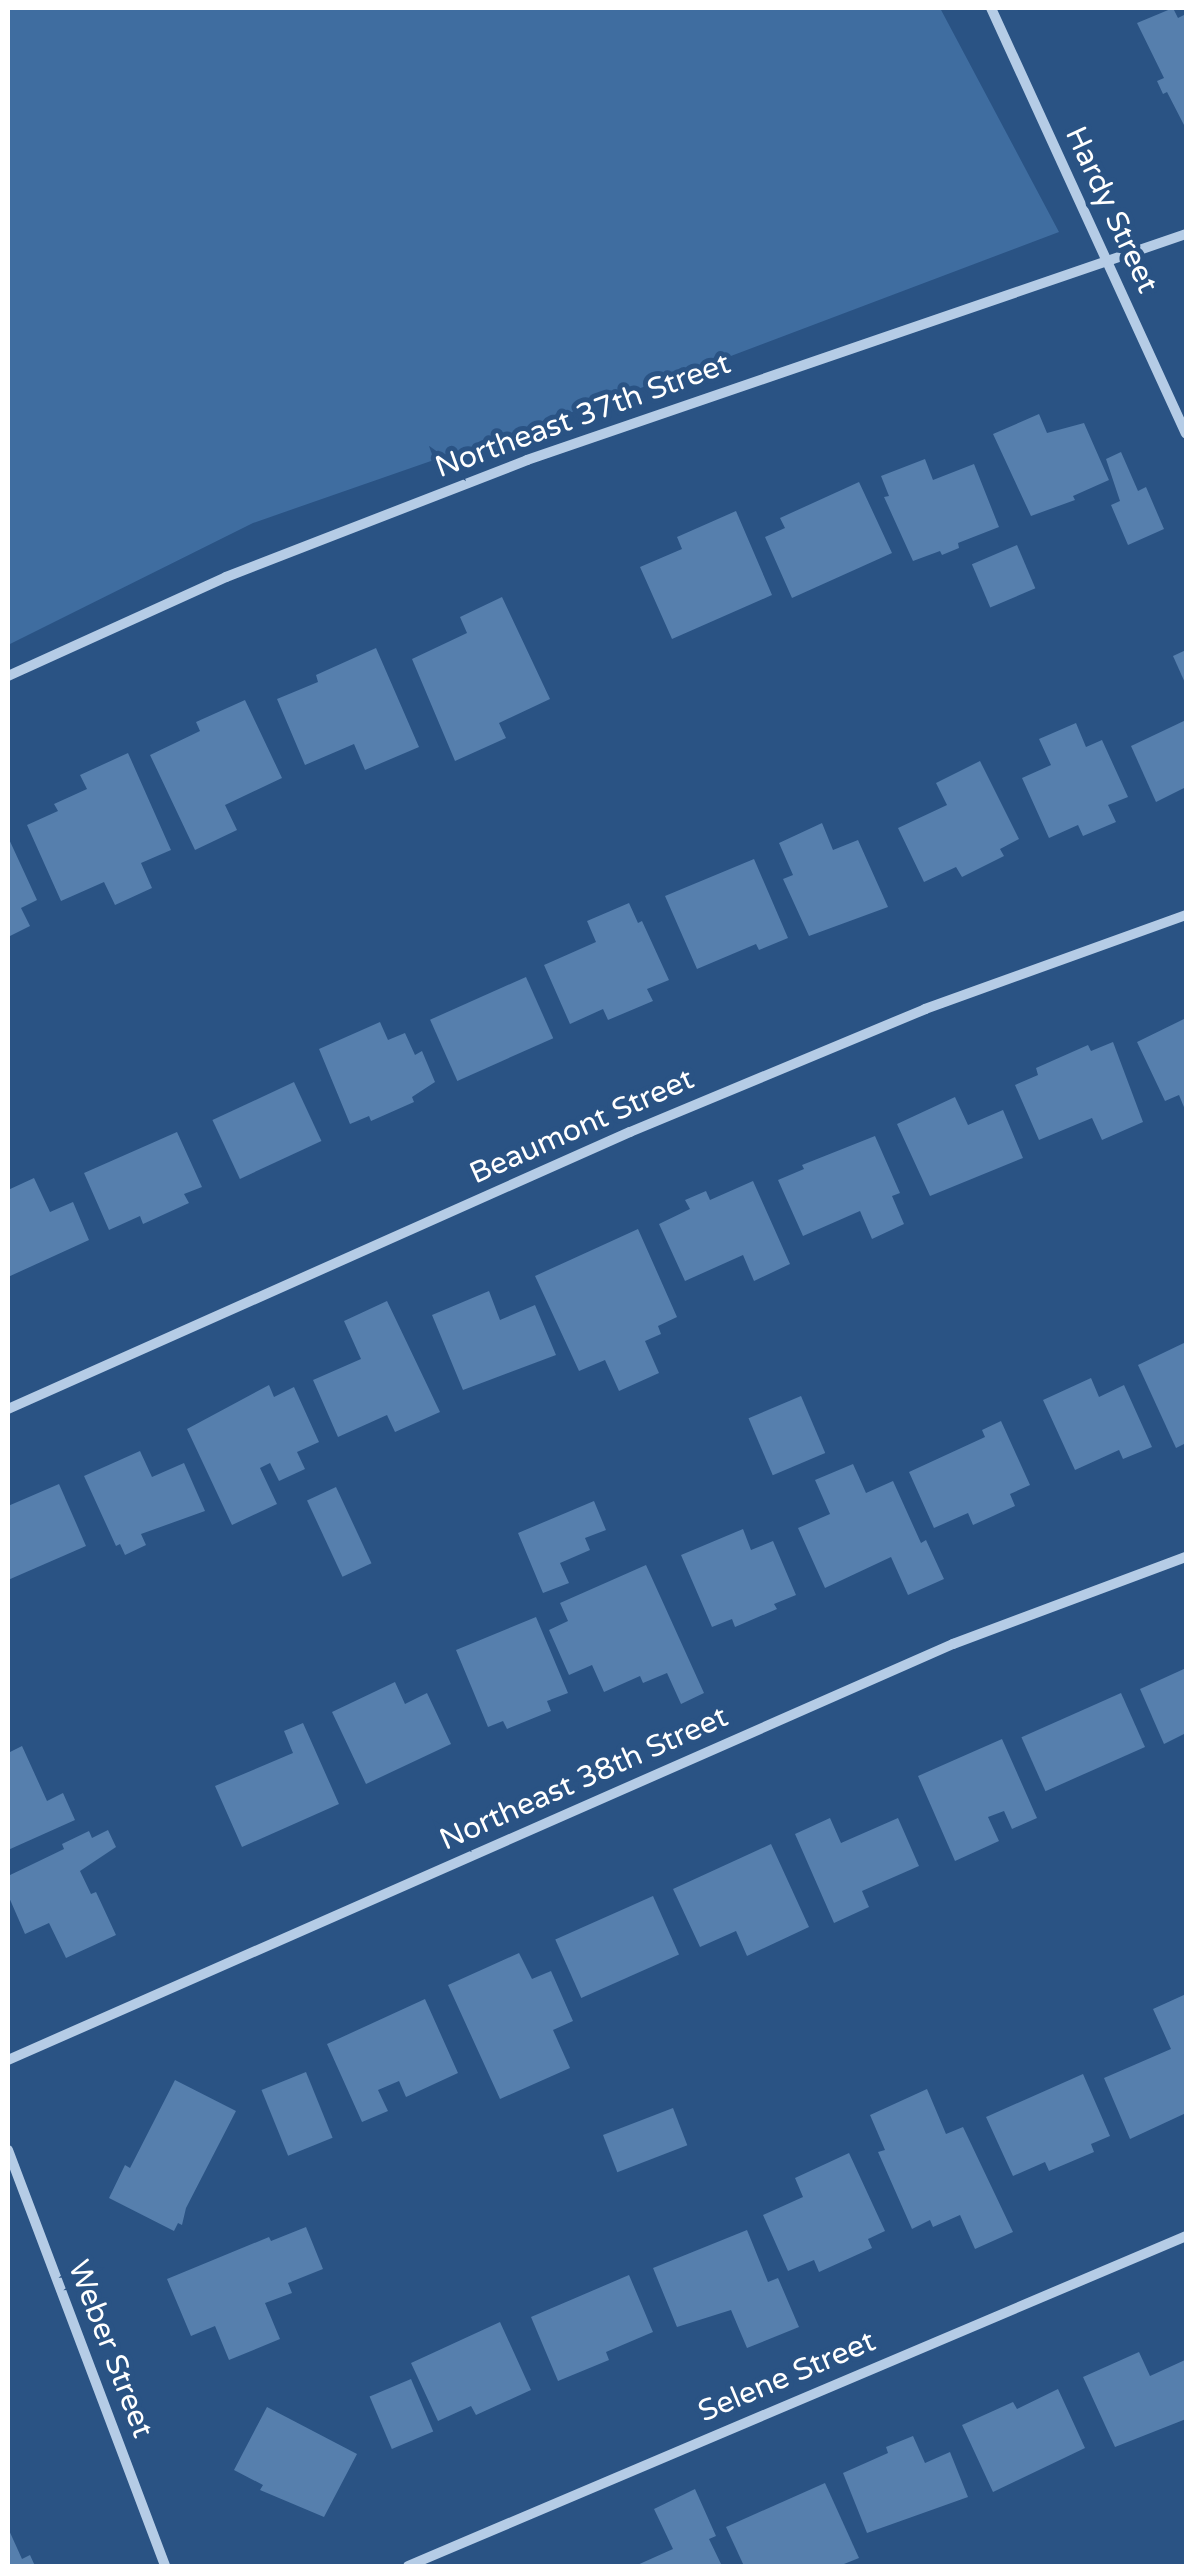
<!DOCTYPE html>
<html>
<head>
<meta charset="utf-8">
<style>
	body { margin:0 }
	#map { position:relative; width:1194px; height:2574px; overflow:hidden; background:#2a5384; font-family:"Varela Round",sans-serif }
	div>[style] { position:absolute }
	.green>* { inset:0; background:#3f6da0 }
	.building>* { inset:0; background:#567fad; transform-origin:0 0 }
	.street>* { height:10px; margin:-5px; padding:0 5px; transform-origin:5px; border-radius:5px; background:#b5cce6 }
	span { translate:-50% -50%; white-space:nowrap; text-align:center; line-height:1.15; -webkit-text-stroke:10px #2a5384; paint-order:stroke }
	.street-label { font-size:30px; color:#fff }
	.frame { position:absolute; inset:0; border:10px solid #fff; pointer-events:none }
</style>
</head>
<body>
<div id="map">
	<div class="green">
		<i style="clip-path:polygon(8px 8px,940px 8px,1059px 232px,715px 362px,253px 523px,8px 645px)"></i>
	</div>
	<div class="building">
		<i style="clip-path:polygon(1173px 8px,1178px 18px,1186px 14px,1184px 125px,1167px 92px,1163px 94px,1157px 81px,1164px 78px,1137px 23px)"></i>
		<i style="clip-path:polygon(1039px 414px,1047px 433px,1084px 423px,1109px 480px,1073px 496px,1075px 500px,1031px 516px,993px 434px)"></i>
		<i style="clip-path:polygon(1121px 452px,1138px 491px,1146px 487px,1164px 529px,1128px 545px,1111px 505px,1120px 501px,1106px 459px)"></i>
		<i style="clip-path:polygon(925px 459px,933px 480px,974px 464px,999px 527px,958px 543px,959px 548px,942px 555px,940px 551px,913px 561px,884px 497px,889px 496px,881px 476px)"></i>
		<i style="clip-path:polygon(859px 482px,892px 553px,792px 598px,765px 537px,785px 528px,780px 518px)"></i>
		<i style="clip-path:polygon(736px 511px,772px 595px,672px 639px,640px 567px,682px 549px,677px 537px)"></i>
		<i style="left:1017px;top:545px;width:47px;height:49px;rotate:67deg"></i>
		<i style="clip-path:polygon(502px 597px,550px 699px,499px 723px,506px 738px,455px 761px,412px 659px,467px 633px,460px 617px)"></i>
		<i style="clip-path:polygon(376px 648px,419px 747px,365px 770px,354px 744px,305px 765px,277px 699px,318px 682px,316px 675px)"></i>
		<i style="clip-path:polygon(1186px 650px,1186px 685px,1173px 656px)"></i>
		<i style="clip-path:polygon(245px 700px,282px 778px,225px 805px,237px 830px,195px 850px,150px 755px,200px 731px,196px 722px)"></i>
		<i style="clip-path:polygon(1186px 720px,1186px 787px,1156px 802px,1131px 746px)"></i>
		<i style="clip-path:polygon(1076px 723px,1086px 747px,1102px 740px,1128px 797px,1108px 805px,1116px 822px,1083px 836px,1078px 825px,1049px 838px,1022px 778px,1051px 765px,1039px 739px)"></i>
		<i style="clip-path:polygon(128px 753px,171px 850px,141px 863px,152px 888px,115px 905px,104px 882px,61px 901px,27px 825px,58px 811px,54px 804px,87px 789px,80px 775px)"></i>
		<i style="clip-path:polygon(980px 761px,1019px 839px,1000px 849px,1004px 856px,962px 877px,956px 867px,924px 882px,898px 828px,947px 805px,936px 783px)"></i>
		<i style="clip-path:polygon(822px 823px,833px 850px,858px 840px,888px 907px,809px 936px,783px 879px,793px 875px,779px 843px)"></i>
		<i style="clip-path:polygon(8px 837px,37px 900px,21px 908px,30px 926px,8px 937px)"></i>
		<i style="clip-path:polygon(754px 859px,788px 938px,759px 950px,756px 944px,697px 969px,665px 896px)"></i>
		<i style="clip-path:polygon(629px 903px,638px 923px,642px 921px,669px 980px,647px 989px,653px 1001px,608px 1020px,603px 1009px,570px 1024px,544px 965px,596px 942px,587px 921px)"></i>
		<i style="left:526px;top:977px;width:67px;height:105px;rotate:66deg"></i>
		<i style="clip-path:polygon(1186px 1018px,1186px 1112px,1179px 1095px,1165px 1101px,1137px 1042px)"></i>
		<i style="clip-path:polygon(380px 1022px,388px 1040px,405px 1033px,415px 1055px,422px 1051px,435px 1082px,412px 1097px,414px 1102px,371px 1121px,369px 1116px,350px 1124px,319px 1049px)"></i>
		<i style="clip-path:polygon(1113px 1042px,1143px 1122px,1102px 1140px,1092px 1118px,1039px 1140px,1015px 1085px,1038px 1075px,1036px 1068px,1088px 1045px,1091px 1051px)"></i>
		<i style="left:294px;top:1082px;width:65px;height:90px;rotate:65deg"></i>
		<i style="clip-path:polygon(955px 1097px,968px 1125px,1003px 1110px,1023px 1158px,930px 1196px,897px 1124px)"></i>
		<i style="clip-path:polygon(177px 1132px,202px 1187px,184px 1194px,189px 1203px,143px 1224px,140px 1216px,109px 1230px,84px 1173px)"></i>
		<i style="clip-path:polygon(875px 1136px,900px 1193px,892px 1196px,904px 1224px,872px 1239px,860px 1211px,803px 1236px,778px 1180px,804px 1169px,802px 1165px)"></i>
		<i style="clip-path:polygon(34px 1178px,50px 1212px,73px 1202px,89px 1240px,8px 1277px,8px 1190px)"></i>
		<i style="clip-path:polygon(753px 1181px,790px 1264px,754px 1281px,743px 1255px,685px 1281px,659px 1224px,690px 1209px,685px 1200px,706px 1191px,710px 1200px)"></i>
		<i style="clip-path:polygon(638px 1229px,677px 1317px,658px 1326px,661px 1334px,645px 1341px,659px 1373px,619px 1391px,605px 1360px,579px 1371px,535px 1276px)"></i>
		<i style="clip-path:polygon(489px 1291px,500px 1320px,535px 1305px,556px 1355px,463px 1390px,432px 1315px)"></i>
		<i style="clip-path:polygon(387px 1301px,440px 1412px,395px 1432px,387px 1415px,338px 1437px,313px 1380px,361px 1359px,344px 1321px)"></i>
		<i style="clip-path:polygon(1186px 1342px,1186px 1443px,1176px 1448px,1138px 1365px)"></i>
		<i style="clip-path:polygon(1091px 1378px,1099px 1397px,1124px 1385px,1152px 1447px,1123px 1459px,1119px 1450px,1075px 1470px,1043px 1400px)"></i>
		<i style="clip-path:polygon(269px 1385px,274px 1397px,294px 1387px,319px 1442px,297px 1452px,305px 1469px,279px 1481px,270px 1463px,260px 1468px,277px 1504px,232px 1525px,187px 1429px)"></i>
		<i style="left:801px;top:1396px;width:62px;height:57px;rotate:67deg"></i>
		<i style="clip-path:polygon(1001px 1421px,1030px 1485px,1010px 1494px,1015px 1506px,973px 1525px,968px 1513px,934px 1528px,909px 1472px,985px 1437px,982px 1430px)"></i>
		<i style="clip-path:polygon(140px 1451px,152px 1477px,184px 1463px,205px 1511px,141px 1534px,146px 1545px,125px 1555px,120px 1544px,116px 1546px,84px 1476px)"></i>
		<i style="clip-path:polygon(853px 1464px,866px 1493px,893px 1481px,921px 1543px,926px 1540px,944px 1579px,908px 1595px,891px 1557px,825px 1588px,798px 1528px,830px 1514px,815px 1480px)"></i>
		<i style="clip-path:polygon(59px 1484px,86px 1546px,8px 1580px,8px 1506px)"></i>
		<i style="left:336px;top:1487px;width:84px;height:32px;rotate:65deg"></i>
		<i style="clip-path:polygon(594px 1501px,606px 1530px,585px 1538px,590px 1550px,560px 1563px,569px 1583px,543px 1593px,518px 1533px)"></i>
		<i style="clip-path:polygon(743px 1529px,751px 1550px,773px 1541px,796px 1595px,774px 1604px,777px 1609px,735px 1627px,732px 1619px,712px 1627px,681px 1555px)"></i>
		<i style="clip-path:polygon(646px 1565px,704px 1693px,681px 1704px,667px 1673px,643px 1683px,640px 1676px,604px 1692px,592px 1665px,569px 1675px,549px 1630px,568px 1621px,560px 1603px)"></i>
		<i style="clip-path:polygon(536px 1617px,568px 1693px,547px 1701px,551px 1711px,507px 1729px,503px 1721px,488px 1727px,456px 1650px)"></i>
		<i style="clip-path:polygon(1186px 1668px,1186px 1733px,1164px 1744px,1140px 1689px)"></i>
		<i style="clip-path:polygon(395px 1682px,405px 1704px,427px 1693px,451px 1744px,366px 1784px,332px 1712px)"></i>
		<i style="left:1121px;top:1693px;width:59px;height:109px;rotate:66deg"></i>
		<i style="clip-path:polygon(303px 1723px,339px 1804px,242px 1847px,215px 1786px,293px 1753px,284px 1731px)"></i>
		<i style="clip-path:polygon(1002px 1739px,1037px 1818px,1012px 1829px,1004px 1811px,988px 1817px,999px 1841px,955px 1861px,918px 1776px)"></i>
		<i style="clip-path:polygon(22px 1746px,47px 1801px,63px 1793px,75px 1820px,8px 1850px,8px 1753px)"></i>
		<i style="clip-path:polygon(830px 1818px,841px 1843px,898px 1818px,919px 1866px,862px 1891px,869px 1907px,834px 1923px,795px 1834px)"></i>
		<i style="clip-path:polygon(108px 1830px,116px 1847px,80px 1871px,91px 1894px,96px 1892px,116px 1935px,66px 1958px,49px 1923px,25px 1934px,8px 1895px,8px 1876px,64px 1849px,62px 1844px,89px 1831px,92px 1838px)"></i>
		<i style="clip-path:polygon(771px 1844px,809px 1927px,747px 1956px,736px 1931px,700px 1947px,673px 1889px)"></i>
		<i style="left:653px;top:1896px;width:64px;height:107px;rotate:66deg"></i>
		<i style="clip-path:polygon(519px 1953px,532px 1979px,551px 1971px,573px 2021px,553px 2030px,570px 2068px,500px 2099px,448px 1985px)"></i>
		<i style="clip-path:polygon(1186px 1994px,1186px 2113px,1130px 2139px,1104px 2078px,1171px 2049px,1153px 2009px)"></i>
		<i style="clip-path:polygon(425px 1999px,458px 2073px,406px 2097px,399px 2081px,378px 2090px,388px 2111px,362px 2122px,327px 2044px)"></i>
		<i style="left:306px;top:2072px;width:71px;height:48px;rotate:68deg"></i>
		<i style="clip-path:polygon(1083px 2074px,1110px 2136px,1091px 2144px,1094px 2152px,1049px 2171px,1045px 2162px,1013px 2176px,986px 2117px)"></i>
		<i style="clip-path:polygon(175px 2080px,236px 2111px,186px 2208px,182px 2225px,178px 2223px,174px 2231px,109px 2198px,125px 2165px,130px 2168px)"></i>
		<i style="clip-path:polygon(927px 2089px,946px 2134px,963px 2127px,1013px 2232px,975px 2249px,960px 2215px,933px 2227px,930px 2220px,912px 2229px,878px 2152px,885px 2150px,870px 2115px)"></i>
		<i style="left:673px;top:2108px;width:40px;height:75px;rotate:69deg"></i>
		<i style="clip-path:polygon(849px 2153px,885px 2231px,868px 2239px,872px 2248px,819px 2272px,814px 2260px,788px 2271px,763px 2215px,803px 2197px,795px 2178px)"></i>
		<i style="clip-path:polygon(306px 2227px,323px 2269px,288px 2283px,292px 2293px,265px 2303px,280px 2339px,229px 2360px,215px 2326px,191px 2336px,167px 2279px,269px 2237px,271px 2241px)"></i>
		<i style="clip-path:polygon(747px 2230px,768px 2282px,778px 2278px,799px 2327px,747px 2348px,731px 2310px,677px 2327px,653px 2268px)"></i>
		<i style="clip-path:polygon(629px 2275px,653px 2332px,606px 2352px,609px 2360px,558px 2381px,531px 2317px)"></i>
		<i style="clip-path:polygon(500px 2322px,531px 2390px,476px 2415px,471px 2406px,438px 2421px,411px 2363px)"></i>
		<i style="clip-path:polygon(1139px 2352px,1150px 2376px,1185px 2360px,1186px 2419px,1115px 2447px,1083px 2377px)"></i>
		<i style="left:411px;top:2379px;width:57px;height:45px;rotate:67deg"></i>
		<i style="clip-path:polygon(1058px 2389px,1085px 2448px,993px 2492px,962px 2425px,1013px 2402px,1017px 2409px)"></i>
		<i style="clip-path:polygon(267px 2407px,357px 2454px,324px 2517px,260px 2490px,263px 2485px,234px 2470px)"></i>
		<i style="clip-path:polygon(913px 2436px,925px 2463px,950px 2452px,968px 2497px,867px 2533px,843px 2473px,888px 2453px,886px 2447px)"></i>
		<i style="clip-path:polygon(825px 2483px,859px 2558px,839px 2566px,744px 2566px,726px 2527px)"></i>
		<i style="clip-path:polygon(695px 2489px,716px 2536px,709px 2539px,722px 2566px,635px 2566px,673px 2549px,654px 2509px)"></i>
		<i style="clip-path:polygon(8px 2528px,22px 2559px,30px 2555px,35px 2566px,8px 2566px)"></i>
	</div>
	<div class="street">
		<i style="left:991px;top:8px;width:468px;rotate:65.4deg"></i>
		<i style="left:8px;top:676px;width:239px;rotate:-24.4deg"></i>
		<i style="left:226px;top:577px;width:323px;rotate:-21.2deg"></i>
		<i style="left:527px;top:460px;width:697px;rotate:-18.93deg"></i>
		<i style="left:8px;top:1409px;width:681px;rotate:-24.01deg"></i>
		<i style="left:630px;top:1132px;width:320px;rotate:-22.6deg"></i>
		<i style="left:925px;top:1009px;width:277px;rotate:-19.8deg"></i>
		<i style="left:8px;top:2060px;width:1033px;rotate:-23.76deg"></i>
		<i style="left:953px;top:1644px;width:249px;rotate:-20.5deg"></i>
		<i style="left:8px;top:2150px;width:445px;rotate:69.3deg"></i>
		<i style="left:408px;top:2566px;width:845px;rotate:-22.98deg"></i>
	</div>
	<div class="street-label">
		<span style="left:1111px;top:210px;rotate:65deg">Hardy Street</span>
		<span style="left:583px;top:416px;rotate:-20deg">Northeast 37th Street</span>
		<span style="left:582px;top:1127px;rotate:-24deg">Beaumont Street</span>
		<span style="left:584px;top:1779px;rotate:-24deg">Northeast 38th Street</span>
		<span style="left:110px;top:2349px;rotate:69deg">Weber Street</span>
		<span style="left:787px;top:2377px;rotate:-23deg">Selene Street</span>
	</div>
	<div class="frame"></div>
</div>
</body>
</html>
